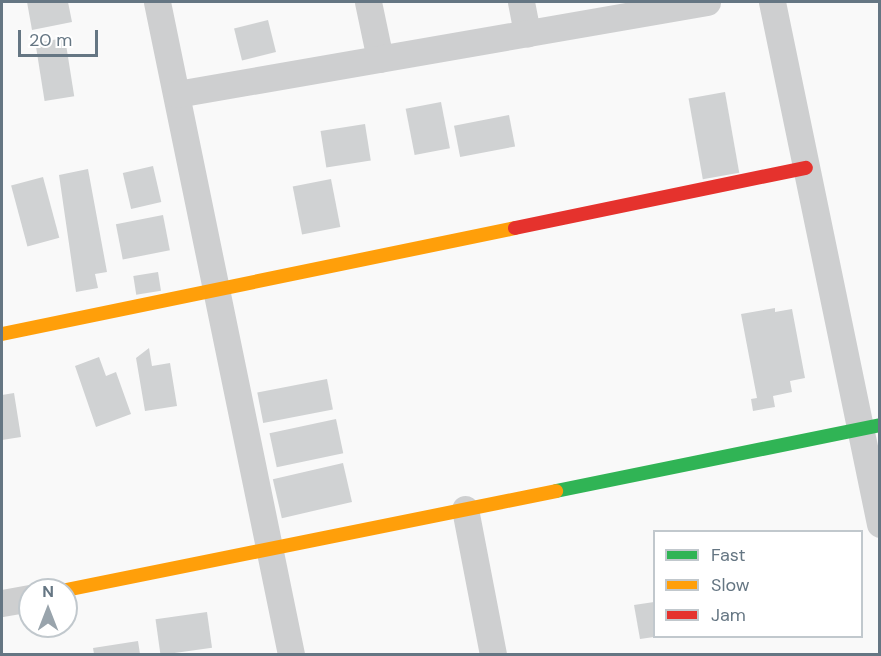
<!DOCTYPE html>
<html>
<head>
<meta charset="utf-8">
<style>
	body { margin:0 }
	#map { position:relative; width:881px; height:656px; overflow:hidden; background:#f9f9f9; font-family:"DM Sans",sans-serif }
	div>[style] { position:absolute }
	.building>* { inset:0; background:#d0d2d3; transform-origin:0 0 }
	.street>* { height:27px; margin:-13.5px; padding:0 13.5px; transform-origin:13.5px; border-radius:13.5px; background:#cecfd0 }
	.fast>* { height:14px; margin:-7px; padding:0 7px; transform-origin:7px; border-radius:7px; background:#30b455 }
	.slow>* { height:14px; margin:-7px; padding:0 7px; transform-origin:7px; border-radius:7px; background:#ff9f0a }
	.jam>* { height:14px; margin:-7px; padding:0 7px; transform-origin:7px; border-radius:7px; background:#e5322d }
	span { translate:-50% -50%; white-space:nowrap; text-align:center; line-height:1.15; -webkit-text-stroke:6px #fff; paint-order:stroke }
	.frame { position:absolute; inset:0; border:3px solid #657683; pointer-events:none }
	.legend { position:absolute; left:653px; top:530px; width:210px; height:108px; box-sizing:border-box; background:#fff; border:2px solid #c1c8cd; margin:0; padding:8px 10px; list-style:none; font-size:18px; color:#657683 }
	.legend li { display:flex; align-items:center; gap:12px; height:30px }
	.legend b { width:30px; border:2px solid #c1c8cd }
	.north { position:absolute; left:18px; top:578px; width:60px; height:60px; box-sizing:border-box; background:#fff; border:2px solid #c1c8cd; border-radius:50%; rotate:0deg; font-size:16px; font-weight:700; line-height:24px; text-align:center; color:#657683 }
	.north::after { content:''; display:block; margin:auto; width:21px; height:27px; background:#99a4ac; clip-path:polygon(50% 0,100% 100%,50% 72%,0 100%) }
	.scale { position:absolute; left:18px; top:30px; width:80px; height:27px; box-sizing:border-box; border:3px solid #657683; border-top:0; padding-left:8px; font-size:18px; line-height:21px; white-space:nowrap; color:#657683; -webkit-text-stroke:4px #fff; paint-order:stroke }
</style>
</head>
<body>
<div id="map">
	<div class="building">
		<i style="clip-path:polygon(27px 2px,68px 2px,72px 22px,32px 30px)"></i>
		<i style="left:268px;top:20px;width:33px;height:35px;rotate:76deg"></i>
		<i style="left:65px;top:38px;width:59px;height:30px;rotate:81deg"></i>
		<i style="left:725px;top:92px;width:82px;height:37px;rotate:80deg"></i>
		<i style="left:441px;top:102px;width:47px;height:36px;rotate:79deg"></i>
		<i style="left:509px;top:115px;width:32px;height:56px;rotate:79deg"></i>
		<i style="left:365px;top:124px;width:37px;height:45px;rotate:81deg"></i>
		<i style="left:153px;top:166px;width:37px;height:31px;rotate:77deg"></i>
		<i style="clip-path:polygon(88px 169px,107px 272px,95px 274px,98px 288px,76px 292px,59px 175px)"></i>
		<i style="left:43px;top:177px;width:63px;height:33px;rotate:75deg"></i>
		<i style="left:331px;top:179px;width:49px;height:39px;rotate:79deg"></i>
		<i style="left:163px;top:215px;width:36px;height:48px;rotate:79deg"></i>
		<i style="left:158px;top:272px;width:19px;height:25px;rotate:81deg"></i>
		<i style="clip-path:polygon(775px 308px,775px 312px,792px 309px,805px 378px,790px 381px,792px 392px,773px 396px,775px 407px,753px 411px,751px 399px,757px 398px,741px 314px)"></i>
		<i style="clip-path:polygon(149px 348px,152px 366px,170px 363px,177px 406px,145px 411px,136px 358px)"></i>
		<i style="clip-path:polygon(99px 357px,106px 376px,116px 372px,131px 414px,96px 427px,75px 366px)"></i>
		<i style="left:327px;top:379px;width:31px;height:71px;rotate:79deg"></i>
		<i style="clip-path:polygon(14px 393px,21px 437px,2px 440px,2px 395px)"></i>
		<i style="left:336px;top:419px;width:35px;height:68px;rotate:78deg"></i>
		<i style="left:343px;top:463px;width:40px;height:72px;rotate:77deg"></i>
		<i style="clip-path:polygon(654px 602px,654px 637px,640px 639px,634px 605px)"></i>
		<i style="left:207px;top:612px;width:36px;height:52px;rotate:82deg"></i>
		<i style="clip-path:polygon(138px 641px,140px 654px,94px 654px,93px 648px)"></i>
	</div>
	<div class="street">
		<i style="left:157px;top:2px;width:666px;rotate:78.39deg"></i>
		<i style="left:368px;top:2px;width:58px;rotate:78.1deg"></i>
		<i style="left:521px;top:2px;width:32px;rotate:79deg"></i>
		<i style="left:772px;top:2px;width:533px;rotate:78.31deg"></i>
		<i style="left:177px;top:94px;width:538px;rotate:-9.85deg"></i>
		<i style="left:465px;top:509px;width:148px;rotate:79.1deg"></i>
		<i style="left:2px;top:603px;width:28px;rotate:-10deg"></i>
	</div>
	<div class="fast">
		<i style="left:556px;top:491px;width:331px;rotate:-11.5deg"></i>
	</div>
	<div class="slow">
		<i style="left:2px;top:334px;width:524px;rotate:-11.67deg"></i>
		<i style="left:66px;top:590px;width:500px;rotate:-11.4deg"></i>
	</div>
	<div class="jam">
		<i style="left:515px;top:228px;width:297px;rotate:-11.7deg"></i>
	</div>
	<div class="frame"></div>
	<ul class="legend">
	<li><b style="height:8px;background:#30b455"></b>Fast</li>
	<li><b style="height:8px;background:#ff9f0a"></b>Slow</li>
	<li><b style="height:8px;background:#e5322d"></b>Jam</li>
	</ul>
	<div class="north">N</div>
	<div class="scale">20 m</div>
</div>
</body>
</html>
